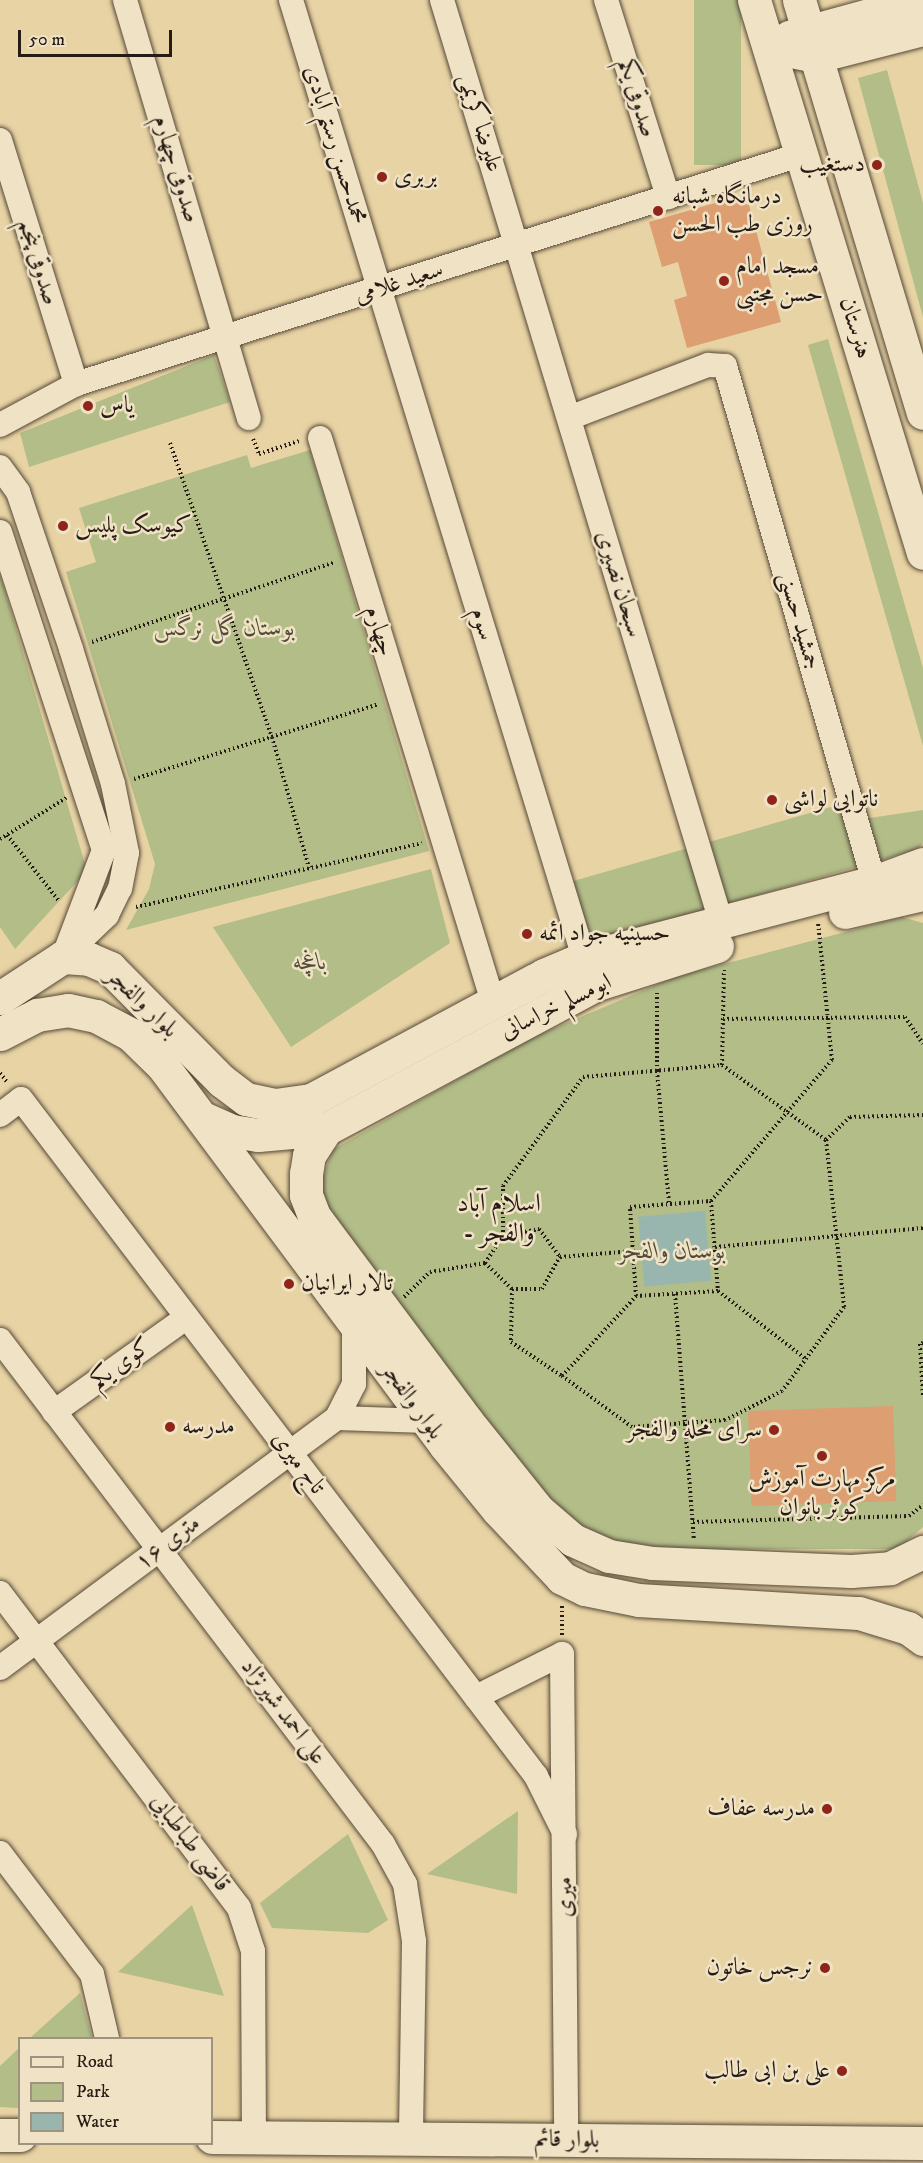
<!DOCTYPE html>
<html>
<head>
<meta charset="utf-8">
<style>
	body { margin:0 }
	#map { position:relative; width:923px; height:2163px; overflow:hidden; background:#e8d3a4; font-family:"IM FELL DW Pica",Amiri,serif }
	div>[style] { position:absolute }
	.green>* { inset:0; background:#b2bd88; transform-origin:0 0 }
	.water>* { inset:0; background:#99b6ae; transform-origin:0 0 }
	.building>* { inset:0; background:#dd9f71; transform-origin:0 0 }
	.path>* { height:4px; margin-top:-2px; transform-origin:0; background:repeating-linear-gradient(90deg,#261b15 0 1.5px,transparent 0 4.5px) }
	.roads { filter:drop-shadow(0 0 2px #564939) drop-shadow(0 0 2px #564939) }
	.minor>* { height:24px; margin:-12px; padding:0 12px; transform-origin:12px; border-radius:12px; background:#f0e2c4 }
	.secondary>* { height:33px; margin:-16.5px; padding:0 16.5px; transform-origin:16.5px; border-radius:16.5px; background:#f0e2c4 }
	.dots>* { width:16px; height:16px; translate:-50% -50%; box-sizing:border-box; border:3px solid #f0e2c4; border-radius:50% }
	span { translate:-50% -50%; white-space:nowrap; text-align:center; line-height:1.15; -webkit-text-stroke:5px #f0e2c4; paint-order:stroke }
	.street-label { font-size:24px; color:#261b15 }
	.poi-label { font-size:24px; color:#261b15 }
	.right { translate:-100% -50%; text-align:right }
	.left { translate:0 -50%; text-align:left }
	.park-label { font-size:24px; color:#504c38; font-style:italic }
	.neighbourhood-label { font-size:26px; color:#261b15 }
	.legend { position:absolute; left:18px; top:2037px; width:195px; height:108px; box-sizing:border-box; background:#f0e2c4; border:2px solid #9f927e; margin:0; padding:8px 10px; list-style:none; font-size:18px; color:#261b15 }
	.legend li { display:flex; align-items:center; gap:12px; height:30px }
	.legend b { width:30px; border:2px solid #9f927e }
	.scale { position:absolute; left:18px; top:30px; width:154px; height:27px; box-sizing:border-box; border:3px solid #261b15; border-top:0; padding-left:8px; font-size:18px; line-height:21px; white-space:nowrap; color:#261b15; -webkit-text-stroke:4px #f0e2c4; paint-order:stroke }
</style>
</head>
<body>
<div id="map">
	<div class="green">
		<i style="left:694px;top:0;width:47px;height:165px"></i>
		<i style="clip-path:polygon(887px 70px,923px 203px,923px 317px,858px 78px)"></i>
		<i style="clip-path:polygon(828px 339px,923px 668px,923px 746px,808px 345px)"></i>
		<i style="clip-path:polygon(214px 355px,230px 402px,29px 467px,20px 433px)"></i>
		<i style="clip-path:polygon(310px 450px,429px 851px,126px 930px,149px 889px,155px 864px,66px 572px,96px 562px,79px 508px,247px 455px,251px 468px)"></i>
		<i style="clip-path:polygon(0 574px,87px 871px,15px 949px,0 927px)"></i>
		<i style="clip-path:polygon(831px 807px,870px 818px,923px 810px,923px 843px,918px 849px,581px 946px,563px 884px)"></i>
		<i style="clip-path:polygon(431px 869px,450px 943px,291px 1047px,213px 927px)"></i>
		<i style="clip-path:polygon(902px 917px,923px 923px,923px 1527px,898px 1549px,674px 1549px,588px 1537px,531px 1485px,318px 1195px,332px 1150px,529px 1039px,675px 977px)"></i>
		<i style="clip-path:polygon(518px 1811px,517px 1894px,427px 1874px)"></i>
		<i style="clip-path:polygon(348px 1834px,388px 1920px,368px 1933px,272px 1928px,260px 1903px)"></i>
		<i style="clip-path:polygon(192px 1905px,224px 1996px,118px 1972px)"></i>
		<i style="clip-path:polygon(80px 1993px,92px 2038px,30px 2038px)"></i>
		<i style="clip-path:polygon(19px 2048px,19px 2108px,0 2107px,0 2066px)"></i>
	</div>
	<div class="water">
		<i style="left:705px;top:1211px;width:70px;height:67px;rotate:85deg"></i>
	</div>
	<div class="building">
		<i style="clip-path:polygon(729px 199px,749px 205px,781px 322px,687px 348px,674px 300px,687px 296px,678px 262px,662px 267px,649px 222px)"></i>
		<i style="left:893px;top:1406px;width:95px;height:145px;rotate:88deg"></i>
	</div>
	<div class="path">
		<i style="left:253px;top:439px;width:16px;rotate:68deg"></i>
		<i style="left:259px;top:454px;width:42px;rotate:-18deg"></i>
		<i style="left:170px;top:443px;width:311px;rotate:70.9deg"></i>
		<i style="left:272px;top:737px;width:136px;rotate:74.2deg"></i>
		<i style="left:92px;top:642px;width:256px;rotate:-18.2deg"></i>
		<i style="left:134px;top:779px;width:256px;rotate:-17deg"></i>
		<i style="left:7px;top:835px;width:84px;rotate:51.8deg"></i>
		<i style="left:0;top:839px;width:78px;rotate:-31.8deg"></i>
		<i style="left:136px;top:907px;width:293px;rotate:-12.6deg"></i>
		<i style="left:657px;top:993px;width:78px;rotate:90deg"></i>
		<i style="left:657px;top:1071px;width:134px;rotate:84.8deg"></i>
		<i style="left:723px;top:1019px;width:182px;rotate:-0.6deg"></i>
		<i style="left:905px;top:1017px;width:32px;rotate:56deg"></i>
		<i style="left:722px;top:1065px;width:95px;rotate:-88.8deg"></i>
		<i style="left:0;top:1073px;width:11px;rotate:52deg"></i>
		<i style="left:826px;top:1140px;width:33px;rotate:-44deg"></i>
		<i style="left:850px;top:1117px;width:73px;rotate:-1.6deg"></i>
		<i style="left:711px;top:1201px;width:90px;rotate:85.6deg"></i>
		<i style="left:718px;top:1291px;width:82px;rotate:176.5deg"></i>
		<i style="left:636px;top:1296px;width:89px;rotate:-93.9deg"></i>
		<i style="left:630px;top:1207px;width:81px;rotate:-4.2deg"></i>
		<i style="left:711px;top:1201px;width:186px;rotate:-49.4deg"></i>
		<i style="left:832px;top:1060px;width:138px;rotate:-95.8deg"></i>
		<i style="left:503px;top:1236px;width:50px;rotate:-90deg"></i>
		<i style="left:503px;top:1186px;width:135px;rotate:-53.7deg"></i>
		<i style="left:583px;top:1077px;width:140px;rotate:-4.9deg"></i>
		<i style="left:722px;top:1065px;width:128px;rotate:35.8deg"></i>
		<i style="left:826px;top:1140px;width:168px;rotate:83.8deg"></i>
		<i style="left:844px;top:1307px;width:104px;rotate:126.4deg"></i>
		<i style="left:782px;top:1391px;width:64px;rotate:153deg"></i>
		<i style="left:725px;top:1420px;width:93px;rotate:175.7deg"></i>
		<i style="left:632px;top:1427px;width:87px;rotate:-143.9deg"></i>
		<i style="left:715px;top:1247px;width:209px;rotate:-5.2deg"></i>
		<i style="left:485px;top:1263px;width:37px;rotate:44deg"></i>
		<i style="left:512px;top:1289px;width:30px"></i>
		<i style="left:542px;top:1289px;width:37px;rotate:-61deg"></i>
		<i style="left:512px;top:1289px;width:53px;rotate:91.1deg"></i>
		<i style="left:511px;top:1342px;width:61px;rotate:33.7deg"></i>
		<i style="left:562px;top:1376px;width:109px;rotate:-47.2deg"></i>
		<i style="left:718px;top:1291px;width:111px;rotate:37.7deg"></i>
		<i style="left:675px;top:1294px;width:246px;rotate:85.6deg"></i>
		<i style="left:404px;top:1297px;width:36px;rotate:-44deg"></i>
		<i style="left:430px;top:1272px;width:56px;rotate:-9.3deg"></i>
		<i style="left:485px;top:1263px;width:32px;rotate:-56deg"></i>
		<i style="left:503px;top:1236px;width:37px;rotate:-11deg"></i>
		<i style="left:539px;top:1229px;width:35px;rotate:53deg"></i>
		<i style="left:560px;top:1257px;width:73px;rotate:-4.7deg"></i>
		<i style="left:923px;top:1343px;width:3px;rotate:162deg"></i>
		<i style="left:920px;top:1344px;width:54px;rotate:86.8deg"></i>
		<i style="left:693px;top:1522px;width:216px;rotate:-1.6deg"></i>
		<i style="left:909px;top:1516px;width:18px;rotate:-38deg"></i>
		<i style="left:562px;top:1635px;width:29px;rotate:-90deg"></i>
	</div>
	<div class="roads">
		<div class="minor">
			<i style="left:125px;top:0;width:436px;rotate:73.5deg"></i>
			<i style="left:291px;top:0;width:1002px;rotate:72.99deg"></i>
			<i style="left:442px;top:0;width:963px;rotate:73.16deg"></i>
			<i style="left:606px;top:0;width:207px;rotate:72.5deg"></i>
			<i style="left:0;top:140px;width:256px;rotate:72.7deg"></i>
			<i style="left:569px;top:418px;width:149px;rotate:-20.9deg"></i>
			<i style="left:708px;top:365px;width:17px;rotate:3deg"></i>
			<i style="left:725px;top:366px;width:537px;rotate:73.89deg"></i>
			<i style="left:0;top:425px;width:86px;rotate:-28.3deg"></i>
			<i style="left:76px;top:384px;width:763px;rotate:-17.56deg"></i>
			<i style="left:320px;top:438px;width:590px;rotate:72.95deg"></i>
			<i style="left:0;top:467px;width:31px;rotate:54deg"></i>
			<i style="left:18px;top:492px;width:166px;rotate:71.3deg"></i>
			<i style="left:71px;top:649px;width:141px;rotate:72.7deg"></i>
			<i style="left:113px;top:784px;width:70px;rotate:78.5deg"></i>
			<i style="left:127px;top:853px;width:36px;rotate:101deg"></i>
			<i style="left:120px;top:888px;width:30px;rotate:116deg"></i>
			<i style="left:107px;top:915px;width:61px;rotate:136.3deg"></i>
			<i style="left:0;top:532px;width:335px;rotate:71.9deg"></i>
			<i style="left:104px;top:850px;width:107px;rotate:110.8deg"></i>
			<i style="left:0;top:1115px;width:26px;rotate:-37deg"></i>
			<i style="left:21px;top:1099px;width:851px;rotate:52.74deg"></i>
			<i style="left:536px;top:1776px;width:65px;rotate:63.4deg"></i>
			<i style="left:354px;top:1321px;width:63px;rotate:90deg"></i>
			<i style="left:354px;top:1384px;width:38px;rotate:117deg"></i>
			<i style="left:337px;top:1418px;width:90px;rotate:1.9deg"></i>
			<i style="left:0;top:1340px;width:633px;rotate:52.77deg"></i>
			<i style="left:383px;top:1844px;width:46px;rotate:61.2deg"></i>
			<i style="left:405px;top:1884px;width:58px;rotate:81deg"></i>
			<i style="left:414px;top:1941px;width:198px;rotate:90.9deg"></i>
			<i style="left:54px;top:1412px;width:163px;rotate:-35.5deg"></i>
			<i style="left:0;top:1593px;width:395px;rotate:52.8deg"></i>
			<i style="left:239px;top:1908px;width:45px;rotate:72deg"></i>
			<i style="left:253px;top:1951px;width:186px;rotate:89.7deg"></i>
			<i style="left:0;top:1668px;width:420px;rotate:-36.6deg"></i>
			<i style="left:476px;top:1697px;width:96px;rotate:-26.6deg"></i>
			<i style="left:562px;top:1654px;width:486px;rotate:89.5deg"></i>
			<i style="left:0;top:1853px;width:152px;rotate:52.8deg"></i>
			<i style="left:92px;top:1974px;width:66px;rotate:76.8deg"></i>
		</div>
		<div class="secondary">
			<i style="left:754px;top:0;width:578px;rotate:73.01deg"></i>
			<i style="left:799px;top:0;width:431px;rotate:73.3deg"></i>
			<i style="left:789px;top:37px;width:139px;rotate:-15.4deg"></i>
			<i style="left:796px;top:52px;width:21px;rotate:11deg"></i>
			<i style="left:817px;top:56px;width:109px;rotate:-14.3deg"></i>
			<i style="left:845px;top:912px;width:80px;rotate:-13deg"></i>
			<i style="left:0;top:998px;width:75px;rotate:-33.1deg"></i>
			<i style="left:63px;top:957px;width:26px;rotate:4deg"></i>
			<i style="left:89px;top:959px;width:23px;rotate:23deg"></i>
			<i style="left:110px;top:968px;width:159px;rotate:45.3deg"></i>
			<i style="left:222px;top:1081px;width:30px;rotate:37deg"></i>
			<i style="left:246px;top:1099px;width:30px;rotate:12deg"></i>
			<i style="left:275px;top:1105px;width:36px;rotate:-8deg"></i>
			<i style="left:311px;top:1100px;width:264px;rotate:-28.2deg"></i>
			<i style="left:544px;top:975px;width:43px;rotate:-23deg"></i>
			<i style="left:584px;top:958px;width:300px;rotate:-14.7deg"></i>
			<i style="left:874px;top:882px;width:52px;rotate:-20.2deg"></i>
			<i style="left:0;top:1034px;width:42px;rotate:-27.2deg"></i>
			<i style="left:37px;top:1015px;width:31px;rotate:-9deg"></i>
			<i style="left:68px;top:1010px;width:29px;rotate:12deg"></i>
			<i style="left:96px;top:1016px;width:38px;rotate:28deg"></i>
			<i style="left:130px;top:1034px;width:45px;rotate:44.1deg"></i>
			<i style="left:162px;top:1065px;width:474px;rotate:53.3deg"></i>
			<i style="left:445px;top:1445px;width:84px;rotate:50.8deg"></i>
			<i style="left:498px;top:1510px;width:93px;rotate:46.7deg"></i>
			<i style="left:562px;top:1578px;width:25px;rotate:26deg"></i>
			<i style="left:585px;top:1589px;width:54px;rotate:11.7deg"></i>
			<i style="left:638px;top:1600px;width:221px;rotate:3.4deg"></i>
			<i style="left:859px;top:1613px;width:51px;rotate:17deg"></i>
			<i style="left:908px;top:1628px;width:19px;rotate:36deg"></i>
			<i style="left:203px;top:1118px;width:32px;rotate:24deg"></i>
			<i style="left:232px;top:1131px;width:26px;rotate:9deg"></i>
			<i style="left:258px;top:1135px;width:68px;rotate:-5deg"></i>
			<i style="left:326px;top:1129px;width:304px;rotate:-28.2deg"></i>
			<i style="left:594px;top:985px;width:129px;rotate:-17.6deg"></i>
			<i style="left:326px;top:1129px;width:31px;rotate:123deg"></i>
			<i style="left:309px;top:1155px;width:18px;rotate:99deg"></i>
			<i style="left:306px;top:1173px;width:22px;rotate:90deg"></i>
			<i style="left:306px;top:1195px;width:22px;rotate:69deg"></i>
			<i style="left:314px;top:1216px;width:254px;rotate:53.3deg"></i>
			<i style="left:466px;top:1420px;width:115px;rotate:51.3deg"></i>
			<i style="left:538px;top:1510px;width:46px;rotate:40.6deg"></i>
			<i style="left:573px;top:1540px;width:39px;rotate:24deg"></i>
			<i style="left:609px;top:1556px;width:44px;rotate:9.2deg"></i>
			<i style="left:652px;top:1563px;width:199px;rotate:2.3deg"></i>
			<i style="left:851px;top:1571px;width:39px;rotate:-4deg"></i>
			<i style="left:890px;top:1568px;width:37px;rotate:-26deg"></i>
			<i style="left:0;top:2135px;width:20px"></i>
			<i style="left:212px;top:2137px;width:711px;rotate:0.48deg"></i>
		</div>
	</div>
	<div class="dots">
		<i style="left:877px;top:165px;background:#8f2418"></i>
		<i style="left:382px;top:177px;background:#8f2418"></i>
		<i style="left:658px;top:211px;background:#8f2418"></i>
		<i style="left:724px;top:281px;background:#8f2418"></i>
		<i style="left:88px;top:406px;background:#8f2418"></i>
		<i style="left:63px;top:526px;background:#8f2418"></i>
		<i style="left:772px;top:800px;background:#8f2418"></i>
		<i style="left:527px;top:934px;background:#8f2418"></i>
		<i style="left:289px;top:1284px;background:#8f2418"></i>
		<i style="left:170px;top:1427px;background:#8f2418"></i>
		<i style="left:774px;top:1430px;background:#8f2418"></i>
		<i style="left:822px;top:1456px;background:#8f2418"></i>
		<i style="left:827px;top:1809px;background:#8f2418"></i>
		<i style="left:825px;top:1968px;background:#8f2418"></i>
		<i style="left:842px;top:2071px;background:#8f2418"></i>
	</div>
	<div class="street-label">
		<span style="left:637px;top:98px;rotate:73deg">صدوقی یکم</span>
		<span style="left:480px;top:123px;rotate:73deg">علیرضا کریمی</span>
		<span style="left:335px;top:145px;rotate:73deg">محمدحسن رستم آبادی</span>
		<span style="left:176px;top:169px;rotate:73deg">صدوقی چهارم</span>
		<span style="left:38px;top:262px;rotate:73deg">صدوقی پنجم</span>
		<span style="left:399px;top:283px;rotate:-18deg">سعید غلامی</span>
		<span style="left:855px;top:328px;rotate:73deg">هنرستان</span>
		<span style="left:619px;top:584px;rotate:73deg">سبحان نصیری</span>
		<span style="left:799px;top:621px;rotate:74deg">جمشید حسنی</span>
		<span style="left:482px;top:624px;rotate:73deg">سوم</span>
		<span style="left:379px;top:631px;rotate:73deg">چهارم</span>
		<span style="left:142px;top:1003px;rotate:44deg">بلوار والفجر</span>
		<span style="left:556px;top:1007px;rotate:-26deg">ابومسلم خراسانی</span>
		<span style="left:121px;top:1364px;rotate:-36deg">کوی یکم</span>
		<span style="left:412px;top:1401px;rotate:54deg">بلوار والفجر</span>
		<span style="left:298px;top:1463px;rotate:53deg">تاج میری</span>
		<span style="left:168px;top:1543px;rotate:-37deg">۱۶ متری</span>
		<span style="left:283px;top:1712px;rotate:53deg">علی احمد شیرنژاد</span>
		<span style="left:190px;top:1843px;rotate:53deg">قاضی طباطبایی</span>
		<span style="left:565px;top:1897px;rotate:-90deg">میری</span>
		<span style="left:567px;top:2140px;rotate:1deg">بلوار قائم</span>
	</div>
	<div class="poi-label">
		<span class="right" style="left:865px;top:165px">دستغیب</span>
		<span class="left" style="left:394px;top:177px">بربری</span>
		<span class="left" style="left:672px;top:211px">درمانگاه شبانه<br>روزی طب الحسن</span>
		<span class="left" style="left:736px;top:281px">مسجد امام<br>حسن مجتبی</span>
		<span class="left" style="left:100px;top:406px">یاس</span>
		<span class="left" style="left:75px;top:526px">کیوسک پلیس</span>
		<span class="left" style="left:784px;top:800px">ناتوایی لواشی</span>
		<span class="left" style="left:539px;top:934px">حسینیه جواد ائمه</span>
		<span class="left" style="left:301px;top:1284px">تالار ایرانیان</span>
		<span class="left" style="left:182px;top:1427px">مدرسه</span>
		<span class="right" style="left:762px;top:1430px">سرای محله والفجر</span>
		<span style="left:822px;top:1494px">مرکز مهارت آموزش<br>کوثر بانوان</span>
		<span class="right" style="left:815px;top:1809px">مدرسه عفاف</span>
		<span class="right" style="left:813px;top:1968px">نرجس خاتون</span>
		<span class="right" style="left:830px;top:2071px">علی بن ابی طالب</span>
	</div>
	<div class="park-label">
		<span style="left:224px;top:629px">بوستان گل نرگس</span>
		<span style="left:310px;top:963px">باغچه</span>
		<span style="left:672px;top:1252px">بوستان والفجر</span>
	</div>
	<div class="neighbourhood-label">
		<span style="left:499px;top:1219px">اسلام آباد<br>- والفجر</span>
	</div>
	<ul class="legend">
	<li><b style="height:8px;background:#f0e2c4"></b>Road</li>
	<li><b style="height:16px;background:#b2bd88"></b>Park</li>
	<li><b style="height:16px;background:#99b6ae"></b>Water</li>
	</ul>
	<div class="scale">50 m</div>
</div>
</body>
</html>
